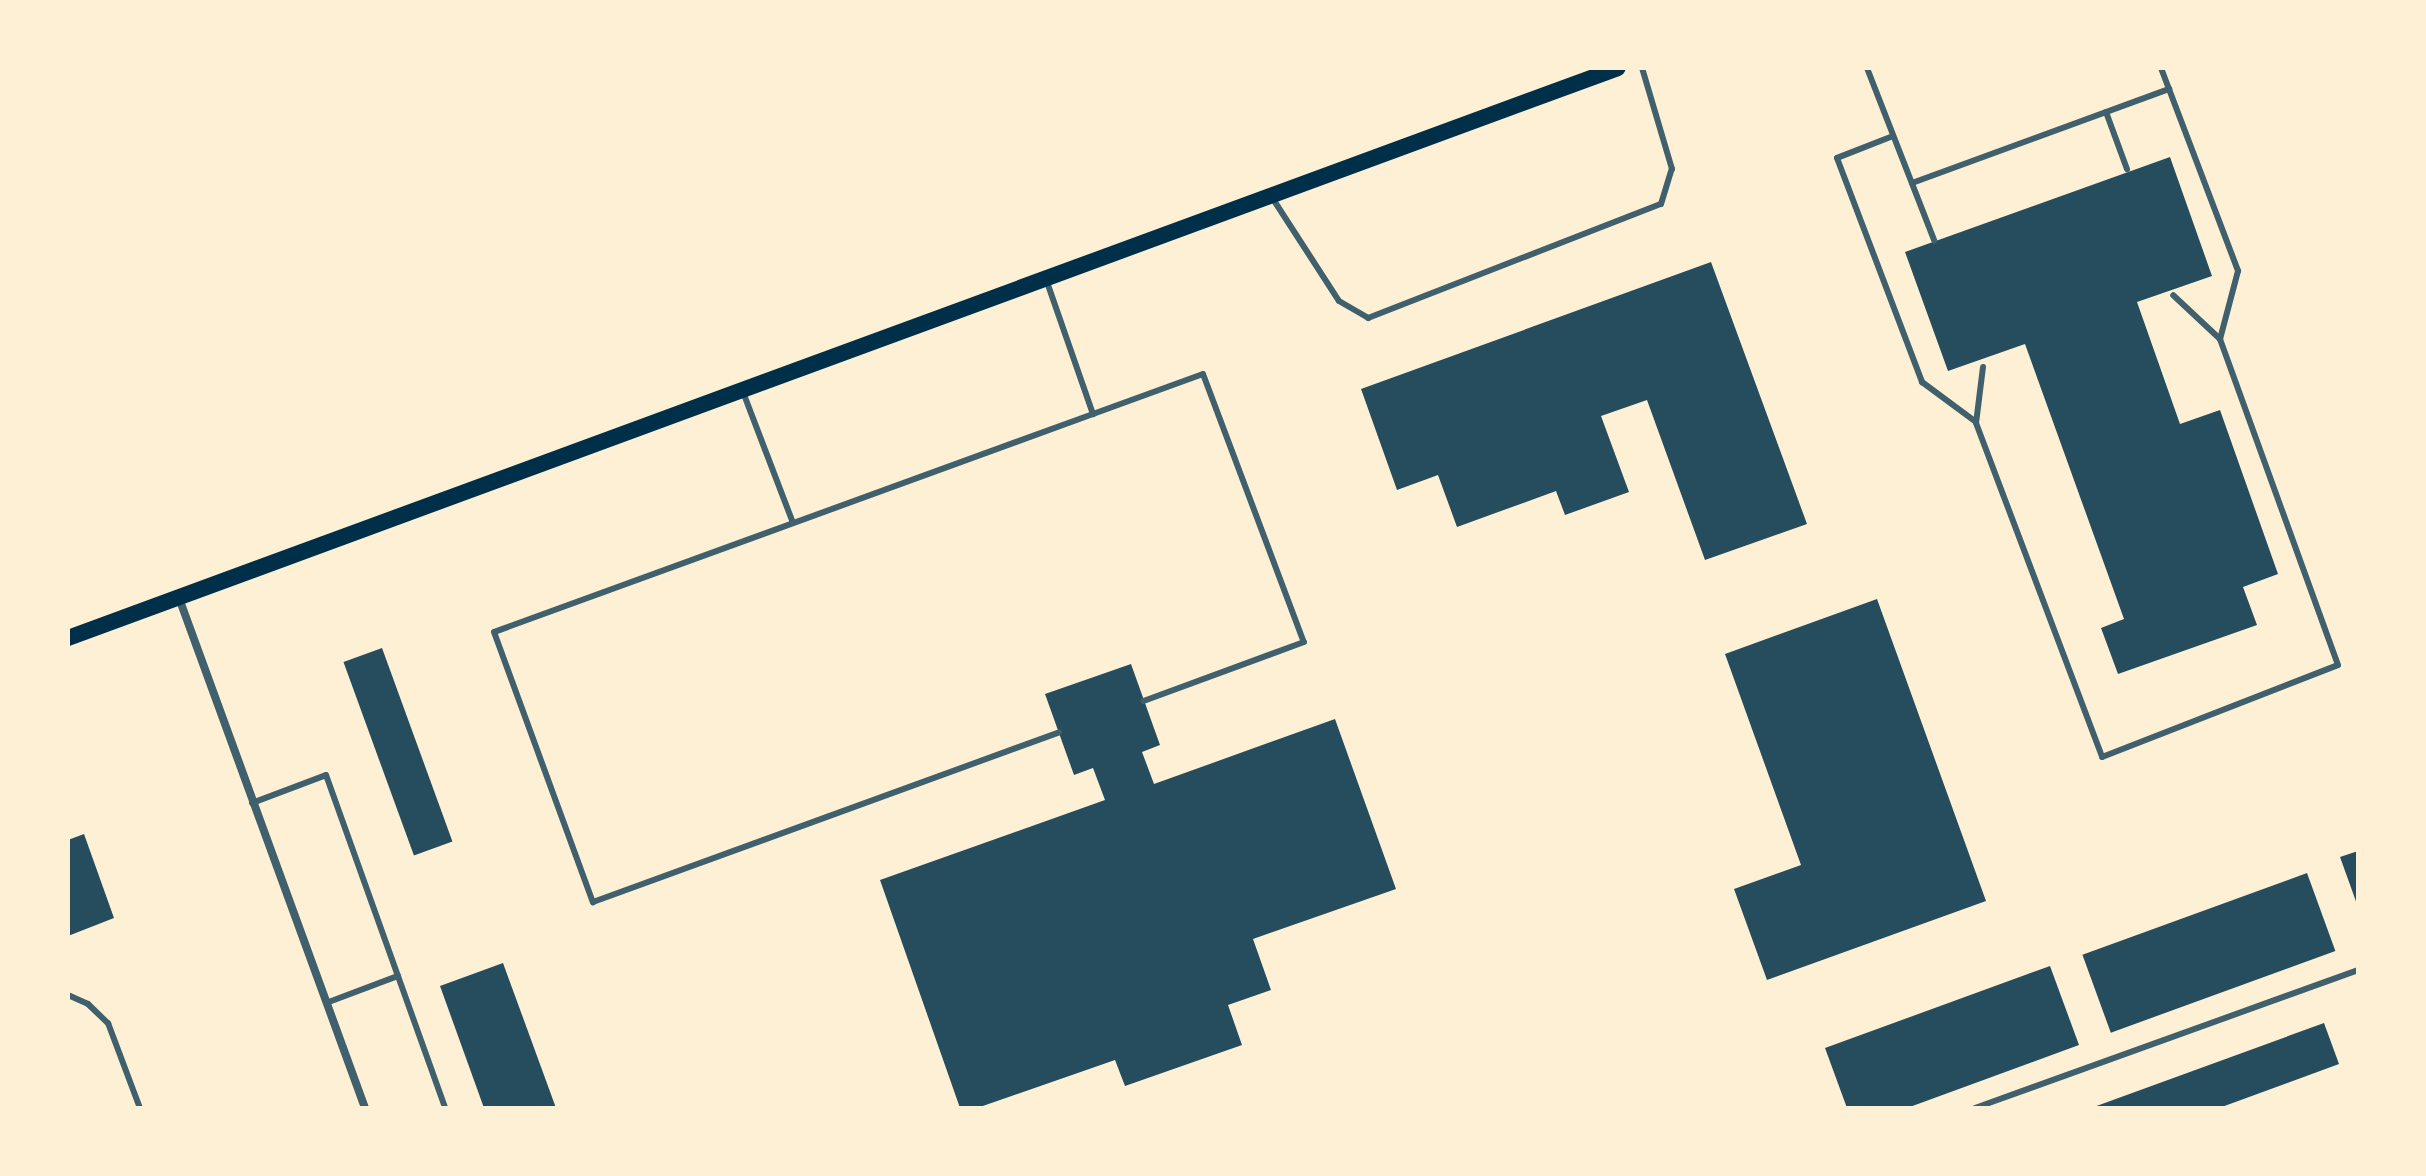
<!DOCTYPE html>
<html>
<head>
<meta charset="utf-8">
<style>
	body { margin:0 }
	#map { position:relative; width:2426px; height:1176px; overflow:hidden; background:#fdf0d5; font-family:"Work Sans",sans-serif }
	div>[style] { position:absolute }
	.building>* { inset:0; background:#264d5e; transform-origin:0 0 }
	.service>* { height:6px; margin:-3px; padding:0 3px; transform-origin:3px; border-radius:3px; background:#3f606c }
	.minor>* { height:8px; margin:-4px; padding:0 4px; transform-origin:4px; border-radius:4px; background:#3f606c }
	.secondary>* { height:16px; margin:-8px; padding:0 8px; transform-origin:8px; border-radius:8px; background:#003049 }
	span { translate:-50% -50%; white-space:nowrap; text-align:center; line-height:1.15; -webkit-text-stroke:8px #fdf0d5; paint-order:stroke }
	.frame { position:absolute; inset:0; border:70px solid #fdf0d5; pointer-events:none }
</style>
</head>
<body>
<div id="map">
	<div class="building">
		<i style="clip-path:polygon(2170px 157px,2212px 276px,2137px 302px,2180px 424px,2220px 410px,2278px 574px,2243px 587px,2257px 625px,2118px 674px,2101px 628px,2124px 619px,2025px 344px,1948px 371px,1905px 252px)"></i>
		<i style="clip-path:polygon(1711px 262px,1807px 524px,1705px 560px,1647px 400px,1601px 416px,1629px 492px,1565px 515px,1556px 491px,1457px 527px,1438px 475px,1397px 490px,1361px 389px)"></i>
		<i style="clip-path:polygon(1877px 599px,1986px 901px,1767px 980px,1734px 889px,1801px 865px,1725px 654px)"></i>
		<i style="left:382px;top:648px;width:206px;height:41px;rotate:70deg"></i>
		<i style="clip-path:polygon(1131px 664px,1160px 745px,1142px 752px,1154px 784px,1335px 719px,1396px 889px,1253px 939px,1271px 990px,1228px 1005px,1242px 1045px,1125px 1086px,1115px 1060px,977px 1108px,960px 1108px,880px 880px,1105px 800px,1093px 768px,1074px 775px,1045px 694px)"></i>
		<i style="clip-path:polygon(84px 834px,114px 918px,68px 936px,68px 840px)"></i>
		<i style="clip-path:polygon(2358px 851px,2358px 907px,2340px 857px)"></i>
		<i style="left:2307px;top:873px;width:83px;height:239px;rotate:70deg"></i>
		<i style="clip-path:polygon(503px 963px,556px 1108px,484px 1108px,440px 986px)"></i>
		<i style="clip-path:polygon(2050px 966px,2079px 1045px,1907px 1108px,1847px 1108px,1825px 1048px)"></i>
		<i style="clip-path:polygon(2324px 1023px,2339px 1064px,2219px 1108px,2091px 1108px)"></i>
	</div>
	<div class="service">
		<i style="left:1867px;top:68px;width:185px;rotate:68.7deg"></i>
		<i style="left:2161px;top:68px;width:217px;rotate:69.2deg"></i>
		<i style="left:2238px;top:271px;width:70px;rotate:104.8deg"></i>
		<i style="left:2106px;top:112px;width:61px;rotate:69.8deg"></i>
		<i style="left:1893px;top:136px;width:60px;rotate:158.6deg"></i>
		<i style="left:1837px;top:158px;width:240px;rotate:69.2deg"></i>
		<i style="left:1922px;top:382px;width:67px;rotate:36.5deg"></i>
		<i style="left:1912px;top:183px;width:274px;rotate:-20.1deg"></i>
		<i style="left:1273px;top:199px;width:121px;rotate:57.1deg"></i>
		<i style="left:1339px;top:301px;width:34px;rotate:30deg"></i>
		<i style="left:1368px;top:318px;width:314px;rotate:-21.3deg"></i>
		<i style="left:1661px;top:204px;width:37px;rotate:-73deg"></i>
		<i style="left:1672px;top:169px;width:105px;rotate:-106.5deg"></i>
		<i style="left:1047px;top:282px;width:140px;rotate:70.8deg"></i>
		<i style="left:1093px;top:414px;width:637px;rotate:160deg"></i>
		<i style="left:494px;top:632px;width:288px;rotate:69.9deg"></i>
		<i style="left:593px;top:902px;width:496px;rotate:-20deg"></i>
		<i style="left:1983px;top:367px;width:56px;rotate:97.1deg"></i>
		<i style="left:1976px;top:423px;width:357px;rotate:69.3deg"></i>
		<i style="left:2102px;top:757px;width:253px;rotate:-21.3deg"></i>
		<i style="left:2338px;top:665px;width:347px;rotate:-109.9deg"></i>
		<i style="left:2220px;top:339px;width:64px;rotate:-136.9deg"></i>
		<i style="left:743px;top:392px;width:140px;rotate:69.1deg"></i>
		<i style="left:1093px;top:414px;width:117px;rotate:-20deg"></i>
		<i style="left:1203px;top:374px;width:286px;rotate:69.4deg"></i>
		<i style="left:1304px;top:642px;width:171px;rotate:159.8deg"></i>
		<i style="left:252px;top:803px;width:79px;rotate:-20.7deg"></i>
		<i style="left:326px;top:775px;width:354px;rotate:70.3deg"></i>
		<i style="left:68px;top:995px;width:22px;rotate:24deg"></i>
		<i style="left:88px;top:1004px;width:28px;rotate:44deg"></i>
		<i style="left:108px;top:1023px;width:91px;rotate:69.4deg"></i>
		<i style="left:326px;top:1003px;width:77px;rotate:-20.6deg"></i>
		<i style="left:1975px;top:1108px;width:407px;rotate:-19.8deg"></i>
	</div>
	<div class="minor">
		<i style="left:179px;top:598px;width:543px;rotate:69.96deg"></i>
	</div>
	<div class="secondary">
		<i style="left:68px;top:638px;width:1651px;rotate:-20.19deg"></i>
	</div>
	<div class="frame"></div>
</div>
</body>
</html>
